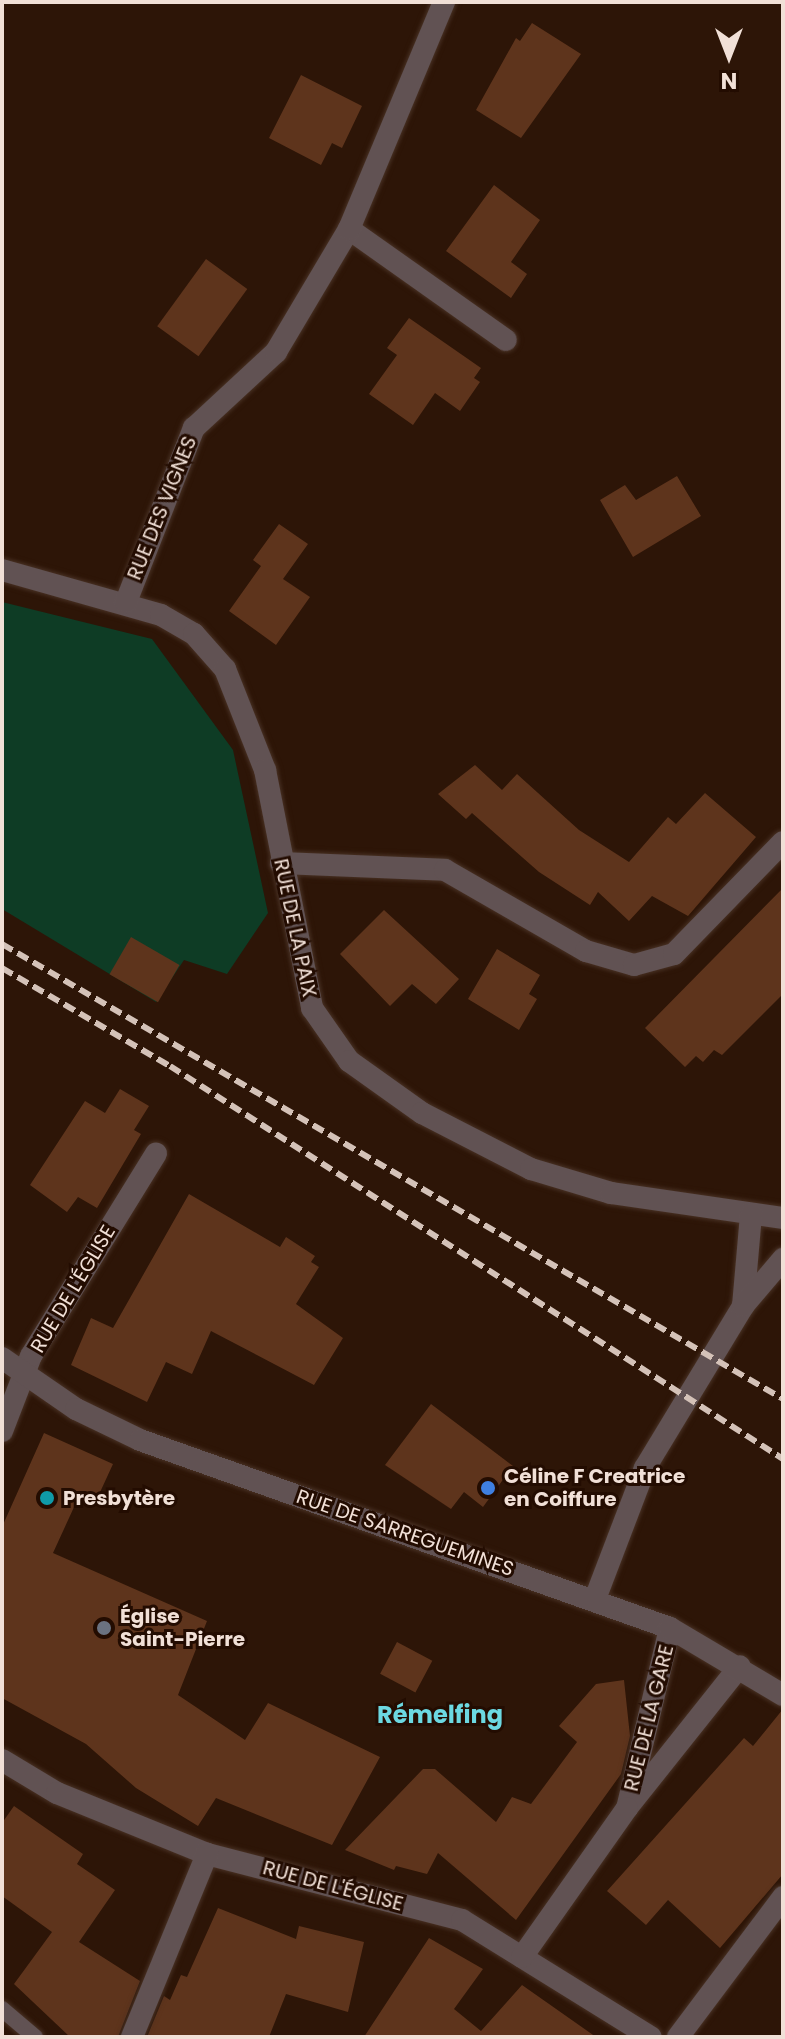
<!DOCTYPE html>
<html>
<head>
<meta charset="utf-8">
<style>
	body { margin:0 }
	#map { position:relative; width:785px; height:2039px; overflow:hidden; background:#2d1507; font-family:Poppins,sans-serif }
	div>[style] { position:absolute }
	.green>* { inset:0; background:#0e3c25 }
	.building>* { inset:0; background:#5e341c; transform-origin:0 0 }
	.roads { filter:drop-shadow(0 0 2px #483124) drop-shadow(0 0 2px #483124) }
	.service>* { height:16px; margin:-8px; padding:0 8px; transform-origin:8px; border-radius:8px; background:#615253 }
	.minor>* { height:22px; margin:-11px; padding:0 11px; transform-origin:11px; border-radius:11px; background:#615253 }
	.tertiary>* { height:22px; margin:-11px; padding:0 11px; transform-origin:11px; border-radius:11px; background:#615253 }
	.rail>* { height:6px; margin-top:-3px; transform-origin:0; background:repeating-linear-gradient(90deg,#d4c2b8 0 12px,transparent 0 18px) }
	.dots>* { width:22px; height:22px; translate:-50% -50%; box-sizing:border-box; border:4px solid #230c01; border-radius:50% }
	span { translate:-50% -50%; white-space:nowrap; text-align:center; line-height:1.15; -webkit-text-stroke:6px #230c01; paint-order:stroke }
	.street-label { font-size:20px; color:#f1e0d7 }
	.poi-label { font-size:20px; color:#f1e0d7; font-weight:700 }
	.left { translate:0 -50%; text-align:left }
	.quarter-label { font-size:24px; color:#6cd8e1; font-weight:700 }
	.frame { position:absolute; inset:0; border:4px solid #f1e0d7; pointer-events:none }
	.north { position:absolute; left:689px; top:16px; width:80px; height:80px; -webkit-text-stroke:6px #230c01; paint-order:stroke; rotate:180deg; font-size:22px; font-weight:700; line-height:32px; text-align:center; color:#f1e0d7 }
	.north::after { content:''; display:block; margin:auto; width:28px; height:36px; background:#f1e0d7; clip-path:polygon(50% 0,100% 100%,50% 72%,0 100%) }
</style>
</head>
<body>
<div id="map">
	<div class="green">
		<i style="clip-path:polygon(2px 602px,152px 639px,233px 750px,268px 913px,227px 974px,184px 960px,156px 1002px,2px 909px)"></i>
	</div>
	<div class="building">
		<i style="clip-path:polygon(532px 23px,581px 54px,521px 138px,476px 110px,516px 38px,520px 41px)"></i>
		<i style="clip-path:polygon(301px 75px,362px 106px,342px 148px,332px 143px,321px 165px,269px 138px)"></i>
		<i style="clip-path:polygon(494px 185px,540px 220px,511px 262px,527px 274px,511px 298px,446px 251px)"></i>
		<i style="left:206px;top:259px;width:51px;height:83px;rotate:36deg"></i>
		<i style="clip-path:polygon(409px 318px,481px 368px,474px 378px,480px 382px,460px 411px,435px 393px,413px 425px,369px 394px,397px 355px,387px 348px)"></i>
		<i style="clip-path:polygon(677px 476px,701px 516px,633px 557px,600px 500px,625px 485px,636px 500px)"></i>
		<i style="clip-path:polygon(279px 524px,308px 544px,283px 579px,310px 597px,276px 645px,229px 611px,261px 566px,253px 560px)"></i>
		<i style="clip-path:polygon(475px 765px,502px 790px,517px 774px,579px 830px,629px 862px,668px 817px,676px 824px,705px 793px,756px 837px,688px 916px,652px 896px,629px 921px,598px 892px,590px 905px,539px 872px,472px 813px,466px 819px,438px 794px)"></i>
		<i style="clip-path:polygon(783px 888px,783px 994px,722px 1055px,714px 1050px,703px 1062px,696px 1056px,685px 1067px,645px 1028px)"></i>
		<i style="clip-path:polygon(384px 910px,459px 979px,436px 1004px,412px 984px,390px 1006px,340px 954px)"></i>
		<i style="left:131px;top:937px;width:56px;height:43px;rotate:30deg"></i>
		<i style="clip-path:polygon(497px 949px,540px 975px,529px 994px,537px 999px,519px 1030px,468px 999px)"></i>
		<i style="clip-path:polygon(120px 1089px,149px 1106px,134px 1130px,141px 1134px,97px 1208px,78px 1197px,67px 1212px,30px 1185px,85px 1101px,105px 1113px)"></i>
		<i style="clip-path:polygon(189px 1194px,280px 1247px,286px 1237px,315px 1256px,311px 1262px,319px 1267px,296px 1304px,343px 1338px,314px 1385px,211px 1331px,192px 1374px,166px 1362px,147px 1402px,71px 1365px,91px 1318px,113px 1328px)"></i>
		<i style="clip-path:polygon(431px 1404px,513px 1466px,483px 1507px,464px 1492px,451px 1509px,385px 1465px)"></i>
		<i style="clip-path:polygon(44px 1433px,113px 1464px,96px 1501px,80px 1494px,53px 1553px,207px 1621px,178px 1695px,245px 1740px,268px 1703px,380px 1757px,332px 1845px,216px 1798px,198px 1826px,136px 1788px,86px 1744px,2px 1698px,2px 1527px)"></i>
		<i style="left:397px;top:1642px;width:40px;height:36px;rotate:28deg"></i>
		<i style="clip-path:polygon(624px 1680px,630px 1736px,621px 1774px,516px 1920px,438px 1853px,427px 1874px,396px 1866px,394px 1870px,345px 1850px,423px 1769px,435px 1769px,496px 1822px,512px 1797px,531px 1804px,577px 1742px,559px 1726px,596px 1684px)"></i>
		<i style="clip-path:polygon(783px 1709px,783px 1874px,720px 1948px,668px 1900px,646px 1925px,607px 1891px,744px 1738px,753px 1746px)"></i>
		<i style="clip-path:polygon(14px 1806px,83px 1854px,77px 1864px,115px 1890px,79px 1942px,140px 1981px,118px 2037px,70px 2037px,14px 1984px,52px 1932px,2px 1896px,2px 1823px)"></i>
		<i style="clip-path:polygon(218px 1908px,296px 1939px,299px 1926px,364px 1942px,348px 2012px,286px 1994px,269px 2037px,147px 2037px,164px 1996px,170px 2000px,181px 1975px,187px 1977px)"></i>
		<i style="clip-path:polygon(429px 1938px,483px 1969px,454px 2009px,481px 2031px,522px 1985px,596px 2037px,364px 2037px)"></i>
	</div>
	<div class="roads">
		<div class="service">
			<i style="left:2px;top:2009px;width:43px;rotate:40.3deg"></i>
		</div>
		<div class="minor">
			<i style="left:349px;top:229px;width:192px;rotate:35.3deg"></i>
			<i style="left:2px;top:570px;width:165px;rotate:15.8deg"></i>
			<i style="left:161px;top:615px;width:38px;rotate:30deg"></i>
			<i style="left:194px;top:634px;width:47px;rotate:48.5deg"></i>
			<i style="left:225px;top:669px;width:109px;rotate:68.4deg"></i>
			<i style="left:265px;top:770px;width:243px;rotate:78.8deg"></i>
			<i style="left:312px;top:1008px;width:65px;rotate:55.1deg"></i>
			<i style="left:349px;top:1061px;width:90px;rotate:35.5deg"></i>
			<i style="left:422px;top:1113px;width:123px;rotate:27.2deg"></i>
			<i style="left:531px;top:1169px;width:84px;rotate:16.7deg"></i>
			<i style="left:611px;top:1193px;width:174px;rotate:8.3deg"></i>
			<i style="left:126px;top:602px;width:187px;rotate:-68.7deg"></i>
			<i style="left:194px;top:428px;width:112px;rotate:-42.8deg"></i>
			<i style="left:276px;top:352px;width:143px;rotate:-59.3deg"></i>
			<i style="left:349px;top:229px;width:246px;rotate:-67.3deg"></i>
			<i style="left:281px;top:863px;width:164px;rotate:2.4deg"></i>
			<i style="left:445px;top:870px;width:163px;rotate:29.9deg"></i>
			<i style="left:586px;top:951px;width:50px;rotate:16.3deg"></i>
			<i style="left:634px;top:965px;width:41px;rotate:-15.4deg"></i>
			<i style="left:674px;top:954px;width:156px;rotate:-45.8deg"></i>
			<i style="left:743px;top:1306px;width:92px;rotate:-85deg"></i>
			<i style="left:2px;top:1431px;width:80px;rotate:-68.9deg"></i>
			<i style="left:31px;top:1356px;width:238px;rotate:-58.3deg"></i>
			<i style="left:595px;top:1599px;width:140px;rotate:-69.1deg"></i>
			<i style="left:645px;top:1468px;width:189px;rotate:-58.8deg"></i>
			<i style="left:743px;top:1306px;width:62px;rotate:-49.6deg"></i>
			<i style="left:670px;top:1628px;width:185px;rotate:103.4deg"></i>
			<i style="left:627px;top:1808px;width:181px;rotate:-51.5deg"></i>
			<i style="left:2px;top:1760px;width:64px;rotate:31deg"></i>
			<i style="left:57px;top:1793px;width:162px;rotate:22.1deg"></i>
			<i style="left:207px;top:1854px;width:263px;rotate:14.5deg"></i>
			<i style="left:462px;top:1920px;width:222px;rotate:31.8deg"></i>
			<i style="left:522px;top:1957px;width:182px;rotate:-54.8deg"></i>
			<i style="left:132px;top:2037px;width:198px;rotate:-67.7deg"></i>
			<i style="left:678px;top:2037px;width:175px;rotate:-53.1deg"></i>
		</div>
		<div class="tertiary">
			<i style="left:2px;top:1358px;width:90px;rotate:34.6deg"></i>
			<i style="left:76px;top:1409px;width:71px;rotate:25.8deg"></i>
			<i style="left:140px;top:1440px;width:562px;rotate:19.53deg"></i>
			<i style="left:670px;top:1628px;width:131px;rotate:30.7deg"></i>
		</div>
	</div>
	<div class="rail">
		<i style="left:2px;top:944px;width:904px;rotate:30.22deg"></i>
		<i style="left:2px;top:968px;width:194px;rotate:30.3deg"></i>
		<i style="left:170px;top:1066px;width:728px;rotate:32.66deg"></i>
	</div>
	<div class="dots">
		<i style="left:488px;top:1488px;background:#3f7fe0"></i>
		<i style="left:47px;top:1498px;background:#0f9aa8"></i>
		<i style="left:104px;top:1628px;background:#6b7280"></i>
	</div>
	<div class="street-label">
		<span style="left:162px;top:508px;rotate:-68deg">RUE DES VIGNES</span>
		<span style="left:295px;top:928px;rotate:78deg">RUE DE LA PAIX</span>
		<span style="left:73px;top:1289px;rotate:-59deg">RUE DE L'ÉGLISE</span>
		<span style="left:405px;top:1533px;rotate:19deg">RUE DE SARREGUEMINES</span>
		<span style="left:649px;top:1718px;rotate:-76deg">RUE DE LA GARE</span>
		<span style="left:333px;top:1886px;rotate:15deg">RUE DE L'ÉGLISE</span>
	</div>
	<div class="poi-label">
		<span class="left" style="left:504px;top:1488px">Céline F Creatrice<br>en Coiffure</span>
		<span class="left" style="left:63px;top:1498px">Presbytère</span>
		<span class="left" style="left:120px;top:1628px">Église<br>Saint-Pierre</span>
	</div>
	<div class="quarter-label">
		<span style="left:440px;top:1715px">Rémelfing</span>
	</div>
	<div class="frame"></div>
	<div class="north">N</div>
</div>
</body>
</html>
